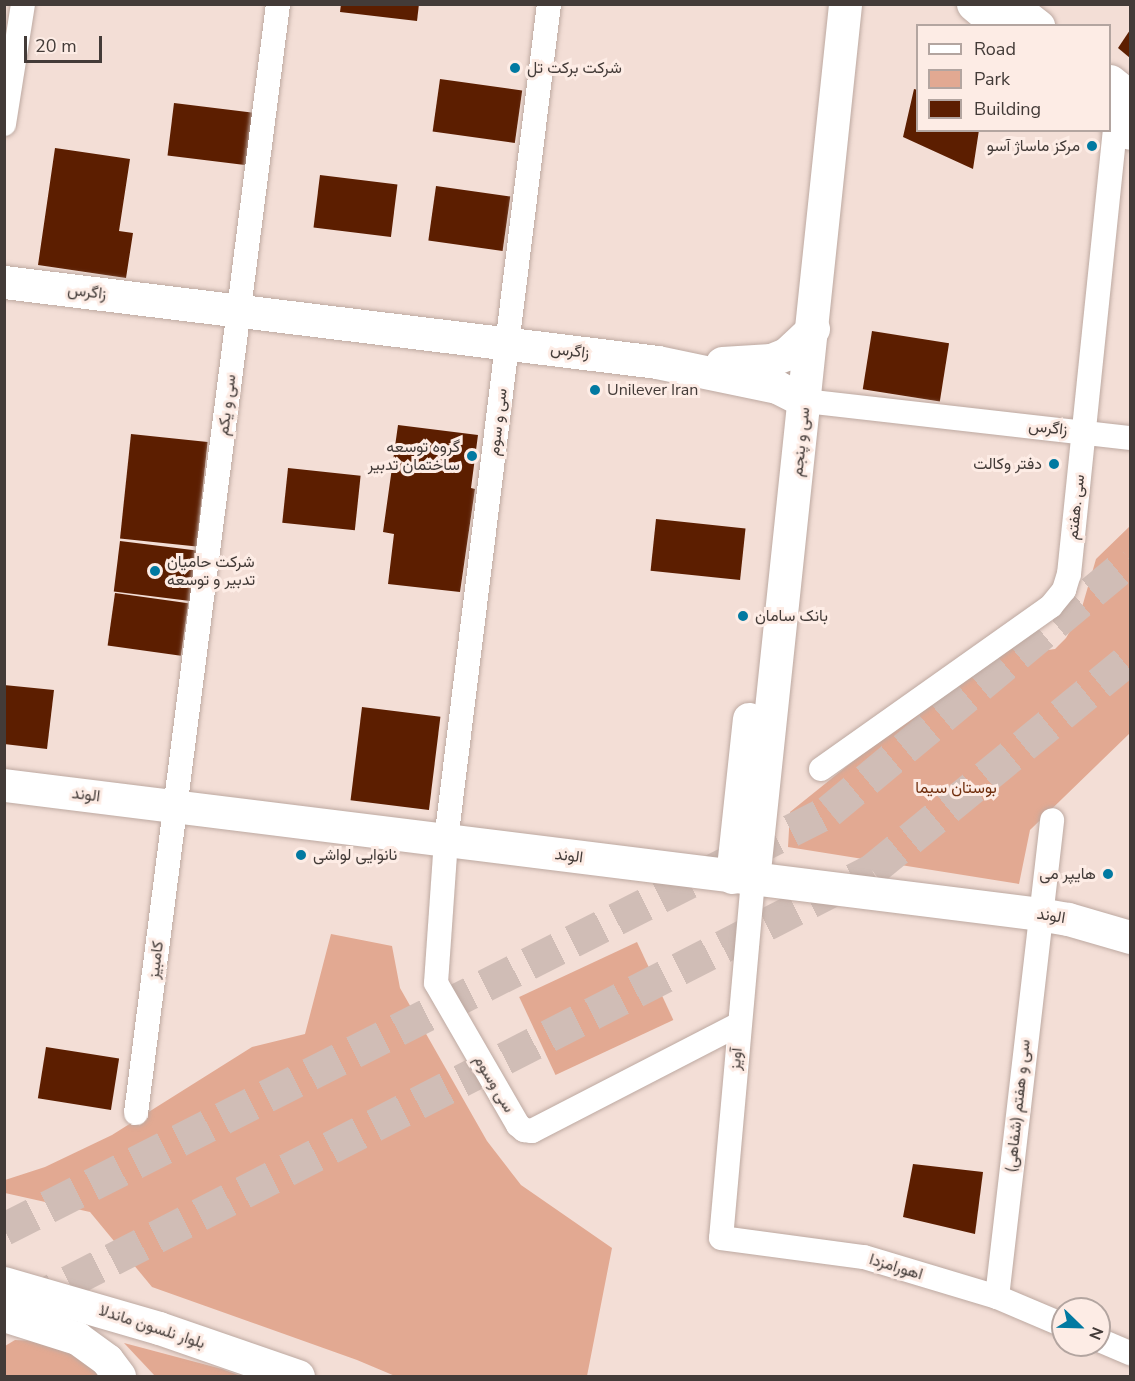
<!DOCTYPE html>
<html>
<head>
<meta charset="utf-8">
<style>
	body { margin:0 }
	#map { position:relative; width:1135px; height:1381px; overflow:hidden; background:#f3ded6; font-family:"Nunito Sans",Vazirmatn,sans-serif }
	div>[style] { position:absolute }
	.green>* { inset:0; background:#e2a992; transform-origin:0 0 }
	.building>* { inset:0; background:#5c1e00; transform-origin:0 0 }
	.highway-tunnel>* { height:33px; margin-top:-16.5px; transform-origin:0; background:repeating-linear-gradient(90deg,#d0bdb6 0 33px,transparent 0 49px) }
	.roads { filter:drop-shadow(0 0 2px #bda9a1) drop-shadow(0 0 2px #bda9a1) }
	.street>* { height:24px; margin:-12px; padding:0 12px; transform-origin:12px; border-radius:12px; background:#fff }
	.secondary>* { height:33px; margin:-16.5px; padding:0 16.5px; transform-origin:16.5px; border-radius:16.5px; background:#fff }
	.highway>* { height:33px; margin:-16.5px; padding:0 16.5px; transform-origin:16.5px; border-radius:16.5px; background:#fff }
	.dots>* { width:16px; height:16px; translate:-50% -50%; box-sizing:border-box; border:3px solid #fdece5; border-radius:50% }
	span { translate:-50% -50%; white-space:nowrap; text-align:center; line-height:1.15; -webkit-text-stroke:6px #fdece5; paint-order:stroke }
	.poi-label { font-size:16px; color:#433b38 }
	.left { translate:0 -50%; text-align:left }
	.right { translate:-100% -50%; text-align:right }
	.street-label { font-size:16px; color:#433b38 }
	.park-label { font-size:16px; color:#702e0d }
	.frame { position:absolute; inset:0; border:6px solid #433b38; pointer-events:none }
	.legend { position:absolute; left:916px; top:24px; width:195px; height:108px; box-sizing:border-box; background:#fdece5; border:2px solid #b3a5a0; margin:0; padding:8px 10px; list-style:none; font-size:18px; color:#433b38 }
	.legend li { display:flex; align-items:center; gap:12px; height:30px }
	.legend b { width:30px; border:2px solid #b3a5a0 }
	.north { position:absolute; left:1051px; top:1297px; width:60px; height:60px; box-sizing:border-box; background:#fdece5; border:2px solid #b3a5a0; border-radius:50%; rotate:113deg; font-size:16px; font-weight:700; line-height:24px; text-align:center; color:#433b38 }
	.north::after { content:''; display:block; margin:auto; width:21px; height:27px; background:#0179a1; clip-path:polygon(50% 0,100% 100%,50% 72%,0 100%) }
	.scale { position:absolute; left:24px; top:36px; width:78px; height:27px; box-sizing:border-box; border:3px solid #433b38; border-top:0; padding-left:8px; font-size:18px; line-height:21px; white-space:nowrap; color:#433b38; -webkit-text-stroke:4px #fdece5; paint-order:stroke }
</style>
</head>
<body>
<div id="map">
	<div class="green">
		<i style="clip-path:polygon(1130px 526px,1130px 733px,1030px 830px,1019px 884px,788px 847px,790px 812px,887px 734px,1015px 645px,1041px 651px,1055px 649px,1066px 638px,1080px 614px,1096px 559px)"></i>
		<i style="clip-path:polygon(331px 934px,392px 946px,400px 988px,487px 1141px,521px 1185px,612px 1248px,587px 1376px,395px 1376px,357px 1360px,152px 1287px,90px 1212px,5px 1193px,5px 1180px,45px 1167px,112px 1135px,252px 1047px,305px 1034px)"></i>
		<i style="left:637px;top:942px;width:86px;height:130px;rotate:65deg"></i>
		<i style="clip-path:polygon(15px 1340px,37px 1341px,78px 1355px,108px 1376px,5px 1376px,5px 1346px)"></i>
		<i style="clip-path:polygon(124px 1343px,222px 1369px,241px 1376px,155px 1376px)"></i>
	</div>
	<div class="building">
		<i style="clip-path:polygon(341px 4px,419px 4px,417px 21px,340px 12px)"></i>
		<i style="clip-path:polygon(1130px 30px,1130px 58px,1118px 48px)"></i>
		<i style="left:440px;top:79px;width:83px;height:53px;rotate:8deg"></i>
		<i style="clip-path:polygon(914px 89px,918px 90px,918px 130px,979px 130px,973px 169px,903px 137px)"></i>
		<i style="left:174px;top:103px;width:80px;height:53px;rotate:7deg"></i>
		<i style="clip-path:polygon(55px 148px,130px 159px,119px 231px,133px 233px,126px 278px,38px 265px)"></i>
		<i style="left:320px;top:175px;width:78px;height:53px;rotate:7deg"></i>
		<i style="left:436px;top:186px;width:75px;height:55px;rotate:8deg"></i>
		<i style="left:872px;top:331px;width:78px;height:59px;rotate:9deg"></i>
		<i style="clip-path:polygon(398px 425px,478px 435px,471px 488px,475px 489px,460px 592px,388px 584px,394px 534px,383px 532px)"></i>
		<i style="left:131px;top:434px;width:77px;height:105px;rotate:6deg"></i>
		<i style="left:288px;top:468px;width:73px;height:55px;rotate:6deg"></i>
		<i style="left:656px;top:519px;width:90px;height:52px;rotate:6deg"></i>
		<i style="left:120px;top:541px;width:77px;height:51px;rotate:7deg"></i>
		<i style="left:115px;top:593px;width:74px;height:53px;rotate:8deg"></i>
		<i style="clip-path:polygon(4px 685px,54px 690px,47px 749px,4px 744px)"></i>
		<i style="left:362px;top:707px;width:79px;height:94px;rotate:7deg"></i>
		<i style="left:46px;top:1047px;width:74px;height:52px;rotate:9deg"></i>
		<i style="clip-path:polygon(913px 1164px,983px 1172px,975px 1234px,903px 1217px)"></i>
	</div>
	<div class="highway-tunnel">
		<i style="left:4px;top:1229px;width:925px;rotate:-26.87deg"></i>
		<i style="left:829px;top:811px;width:392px;rotate:-39.8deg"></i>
		<i style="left:25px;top:1304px;width:952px;rotate:-27.13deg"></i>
		<i style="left:872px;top:870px;width:334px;rotate:-39.4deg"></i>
	</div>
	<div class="roads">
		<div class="street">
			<i style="left:549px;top:4px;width:842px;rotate:97.02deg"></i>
			<i style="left:446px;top:840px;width:143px;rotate:94deg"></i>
			<i style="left:436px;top:983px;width:164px;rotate:60deg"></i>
			<i style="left:518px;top:1125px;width:8px;rotate:40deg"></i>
			<i style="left:524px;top:1130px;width:8px;rotate:7deg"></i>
			<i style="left:532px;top:1131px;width:233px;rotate:-27.3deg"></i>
			<i style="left:4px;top:124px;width:121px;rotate:-81deg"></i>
			<i style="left:805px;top:401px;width:327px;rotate:6.5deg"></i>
			<i style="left:821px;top:769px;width:282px;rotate:-35.3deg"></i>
			<i style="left:1051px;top:606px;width:21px;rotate:-51deg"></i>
			<i style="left:1064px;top:590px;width:17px;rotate:-73deg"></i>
			<i style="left:1069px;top:574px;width:454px;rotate:-84.1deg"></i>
			<i style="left:753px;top:880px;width:359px;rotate:95.1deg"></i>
			<i style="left:721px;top:1238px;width:144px;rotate:7.6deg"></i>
			<i style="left:864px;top:1257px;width:139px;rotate:16.7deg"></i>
			<i style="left:997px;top:1297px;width:72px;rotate:23deg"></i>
			<i style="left:136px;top:1113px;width:1118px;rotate:-82.7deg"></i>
			<i style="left:997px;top:1297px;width:480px;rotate:-83.4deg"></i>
			<i style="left:1099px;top:1340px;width:34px;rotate:23deg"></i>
		</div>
		<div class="secondary">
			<i style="left:973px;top:4px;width:34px;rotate:40deg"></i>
			<i style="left:1010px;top:4px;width:36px;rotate:38deg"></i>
			<i style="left:1110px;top:81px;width:26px;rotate:39deg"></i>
			<i style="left:1110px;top:116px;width:26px;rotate:40deg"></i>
			<i style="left:4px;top:282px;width:658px;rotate:6.98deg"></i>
			<i style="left:657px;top:362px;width:123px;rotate:11.8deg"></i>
			<i style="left:777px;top:387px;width:31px;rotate:27deg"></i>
			<i style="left:722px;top:363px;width:49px;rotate:-3.5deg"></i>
			<i style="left:771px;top:360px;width:16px;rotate:-22deg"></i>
			<i style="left:786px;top:354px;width:37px;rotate:-43deg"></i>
			<i style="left:4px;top:785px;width:1043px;rotate:7.1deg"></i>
			<i style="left:1039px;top:914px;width:29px;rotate:10deg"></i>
			<i style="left:1068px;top:919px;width:65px;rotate:16.2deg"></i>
			<i style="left:732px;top:877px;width:159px;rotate:-83.9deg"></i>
			<i style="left:753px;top:880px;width:881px;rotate:-84deg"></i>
			<i style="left:4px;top:1283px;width:161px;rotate:16.2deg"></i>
			<i style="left:159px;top:1328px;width:147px;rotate:19.1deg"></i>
		</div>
		<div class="highway">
			<i style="left:4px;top:1315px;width:77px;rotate:17.5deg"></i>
			<i style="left:77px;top:1338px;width:37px;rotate:36deg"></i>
			<i style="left:107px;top:1360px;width:20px;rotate:53deg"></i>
		</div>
	</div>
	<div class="dots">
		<i style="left:515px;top:68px;background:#0179a1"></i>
		<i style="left:1092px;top:146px;background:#0179a1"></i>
		<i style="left:595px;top:390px;background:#0179a1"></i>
		<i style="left:472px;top:456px;background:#0179a1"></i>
		<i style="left:1054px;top:464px;background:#0179a1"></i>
		<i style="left:155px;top:571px;background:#0179a1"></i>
		<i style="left:743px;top:616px;background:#0179a1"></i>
		<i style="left:301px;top:855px;background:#0179a1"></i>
		<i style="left:1108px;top:874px;background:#0179a1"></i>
	</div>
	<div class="poi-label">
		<span class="left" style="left:527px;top:68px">شرکت برکت تل</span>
		<span class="right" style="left:1080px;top:146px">مرکز ماساژ آسو</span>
		<span class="left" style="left:607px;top:390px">Unilever Iran</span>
		<span class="right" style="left:460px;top:456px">گروه توسعه<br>ساختمان تدبیر</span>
		<span class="right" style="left:1042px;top:464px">دفتر وکالت</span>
		<span class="left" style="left:167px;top:571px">شرکت حامیان<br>تدبیر و توسعه</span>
		<span class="left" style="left:755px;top:616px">بانک سامان</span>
		<span class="left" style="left:313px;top:855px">نانوایی لواشی</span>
		<span class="right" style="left:1096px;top:874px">هایپر می</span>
	</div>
	<div class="street-label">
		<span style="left:87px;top:292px;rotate:7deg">زاگرس</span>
		<span style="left:570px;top:351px;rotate:7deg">زاگرس</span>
		<span style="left:227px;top:405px;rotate:-83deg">سی و یکم</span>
		<span style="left:498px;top:422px;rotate:-83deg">سی و سوم</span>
		<span style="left:1048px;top:428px;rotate:6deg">زاگرس</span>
		<span style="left:801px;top:442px;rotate:-84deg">سی و پنجم</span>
		<span style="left:1076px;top:507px;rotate:-84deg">سی .هفتم</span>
		<span style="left:86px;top:795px;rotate:7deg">الوند</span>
		<span style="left:569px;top:856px;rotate:7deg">الوند</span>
		<span style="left:1051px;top:916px;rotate:9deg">الوند</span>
		<span style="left:156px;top:960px;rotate:-83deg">کامبیز</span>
		<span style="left:736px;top:1059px;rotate:-85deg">آویز</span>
		<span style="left:494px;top:1084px;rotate:59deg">سی وسوم</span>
		<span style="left:1018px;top:1106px;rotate:-84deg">سی و هفتم (شفاهی)</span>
		<span style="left:896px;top:1267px;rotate:17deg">اهورامزدا</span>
		<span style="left:152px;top:1327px;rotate:18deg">بلوار نلسون ماندلا</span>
	</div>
	<div class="park-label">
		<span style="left:956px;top:788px">بوستان سیما</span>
	</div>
	<div class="frame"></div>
	<ul class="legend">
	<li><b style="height:8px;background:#fff"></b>Road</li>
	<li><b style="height:16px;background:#e2a992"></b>Park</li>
	<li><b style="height:16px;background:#5c1e00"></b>Building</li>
	</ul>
	<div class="north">N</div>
	<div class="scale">20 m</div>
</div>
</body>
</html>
